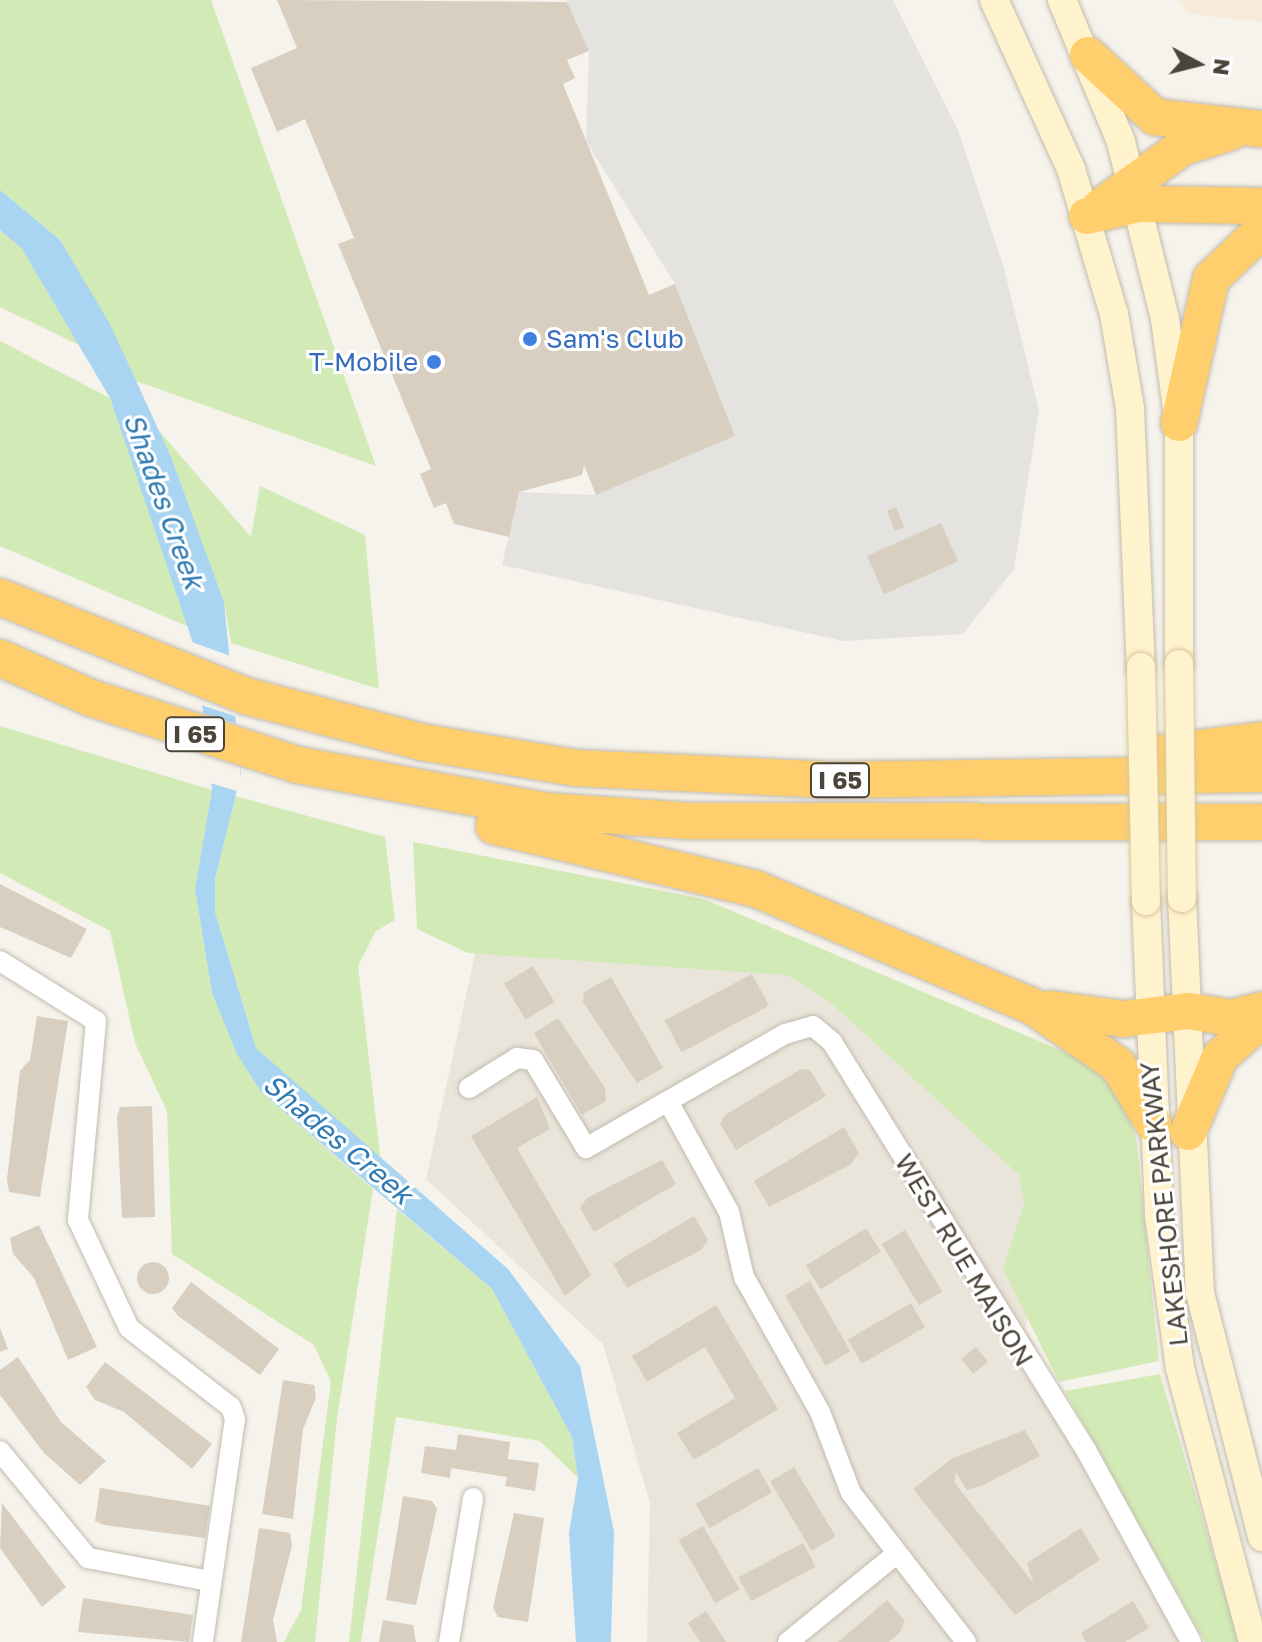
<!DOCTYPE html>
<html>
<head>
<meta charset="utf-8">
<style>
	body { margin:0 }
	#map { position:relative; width:1262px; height:1642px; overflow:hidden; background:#f6f3ec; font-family:"Golos Text",sans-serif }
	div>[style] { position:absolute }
	.residential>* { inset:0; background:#eae5da }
	.commercial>* { inset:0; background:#f7ead8 }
	.green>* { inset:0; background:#d2eab5 }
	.parking>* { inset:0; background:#e5e3e0 }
	.water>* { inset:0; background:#a9d4f2 }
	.pier>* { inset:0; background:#f6f3ec }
	.building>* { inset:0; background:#d8cfc1; transform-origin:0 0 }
	.round { border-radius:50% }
	.roads { filter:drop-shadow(0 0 2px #c2bbae) drop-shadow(0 0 2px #c2bbae) }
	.minor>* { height:20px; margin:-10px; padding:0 10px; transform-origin:10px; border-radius:10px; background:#fff }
	.secondary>* { height:28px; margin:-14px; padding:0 14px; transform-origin:14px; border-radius:14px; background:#fff3cd }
	.motorway>* { height:36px; margin:-18px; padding:0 18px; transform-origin:18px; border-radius:18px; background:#ffcf6e }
	.bridges { filter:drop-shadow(0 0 2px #d6c79b) drop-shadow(0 0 2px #d6c79b) }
	.secondary-bridge>* { height:28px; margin:-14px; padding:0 14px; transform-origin:14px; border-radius:14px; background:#fff3cd }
	.dots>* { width:22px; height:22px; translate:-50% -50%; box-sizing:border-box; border:4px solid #fff; border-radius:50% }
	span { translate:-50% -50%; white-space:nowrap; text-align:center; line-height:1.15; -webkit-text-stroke:6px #fff; paint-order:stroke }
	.shield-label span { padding:2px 6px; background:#fff; border:2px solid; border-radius:6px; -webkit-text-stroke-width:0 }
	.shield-label { font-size:24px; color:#4b4439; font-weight:700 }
	.shop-label { font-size:26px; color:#366cbe }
	.left { translate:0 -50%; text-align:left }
	.right { translate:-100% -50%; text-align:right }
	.street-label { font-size:26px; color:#4b4439 }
	.water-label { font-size:28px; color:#2e7ab2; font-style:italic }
	.north { position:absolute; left:1158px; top:24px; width:80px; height:80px; -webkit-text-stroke:6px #fff; paint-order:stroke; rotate:97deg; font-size:22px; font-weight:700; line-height:32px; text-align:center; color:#4b4439 }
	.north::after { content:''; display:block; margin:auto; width:28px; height:36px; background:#4b4439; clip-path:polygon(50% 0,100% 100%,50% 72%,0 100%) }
</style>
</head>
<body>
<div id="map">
	<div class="residential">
		<i style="clip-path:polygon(479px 936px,807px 970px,1054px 1167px,1025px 1329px,1202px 1642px,647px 1642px,650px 1503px,603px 1344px,426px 1179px)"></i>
	</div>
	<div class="commercial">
		<i style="clip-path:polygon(1179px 0,1262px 0,1262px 22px,1188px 14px)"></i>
	</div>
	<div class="green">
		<i style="clip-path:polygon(0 0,211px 0,376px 466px,136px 381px,60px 240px,0 190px)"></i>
		<i style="clip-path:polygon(0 230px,22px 249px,79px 345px,0 307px)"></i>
		<i style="clip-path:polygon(0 341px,110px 398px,189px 627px,0 546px)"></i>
		<i style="clip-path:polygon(159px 431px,251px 537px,260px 486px,365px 535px,379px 689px,231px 643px,224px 602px)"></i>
		<i style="clip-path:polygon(0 726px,212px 790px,195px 889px,212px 993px,262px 1093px,373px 1189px,337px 1419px,315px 1642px,284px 1642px,301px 1610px,331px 1382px,314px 1345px,172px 1254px,167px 1111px,135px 1043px,110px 931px,0 873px)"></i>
		<i style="clip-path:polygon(235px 796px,385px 837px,395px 920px,376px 931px,358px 966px,381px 1162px,256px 1048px,215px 912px,215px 879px)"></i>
		<i style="clip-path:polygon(413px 842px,704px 899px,1079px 1058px,1117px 1091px,1136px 1136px,1159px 1361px,1059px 1382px,1003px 1269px,1024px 1204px,1019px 1175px,830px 1002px,787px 975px,468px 953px,417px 929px)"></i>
		<i style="clip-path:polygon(397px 1209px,492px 1289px,572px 1437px,578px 1478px,540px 1441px,396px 1417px,361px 1642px,349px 1642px)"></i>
		<i style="clip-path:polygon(1160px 1374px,1239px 1642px,1205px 1642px,1065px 1391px)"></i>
	</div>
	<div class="parking">
		<i style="clip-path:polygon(566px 0,893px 0,958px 130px,1003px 265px,1039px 410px,1014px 569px,963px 634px,843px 641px,502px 565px,519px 492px,596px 495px,735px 436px,675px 284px,586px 141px,589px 51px)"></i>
	</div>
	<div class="water">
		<i style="clip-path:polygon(0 190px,60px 240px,110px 324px,171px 457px,224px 602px,241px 774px,215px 879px,215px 912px,256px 1048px,508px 1269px,580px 1366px,614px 1532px,611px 1642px,576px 1642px,569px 1533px,578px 1478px,572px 1437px,492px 1289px,262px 1093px,237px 1054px,212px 993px,195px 889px,212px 790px,196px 652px,110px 398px,22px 249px,0 230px)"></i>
	</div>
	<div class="pier">
		<i style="clip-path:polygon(189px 641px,236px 658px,241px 718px,198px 704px)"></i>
		<i style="clip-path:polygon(199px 712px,241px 725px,240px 792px,207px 782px)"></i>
	</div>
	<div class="building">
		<i style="clip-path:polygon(277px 0,567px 2px,589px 51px,567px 60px,575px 78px,563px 84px,649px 295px,675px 284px,735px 436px,596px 495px,584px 465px,582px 475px,519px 492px,509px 537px,454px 524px,446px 503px,434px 508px,420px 474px,431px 469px,338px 244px,354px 238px,305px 119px,277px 132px,251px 68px,297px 48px)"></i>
		<i style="left:896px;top:507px;width:22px;height:10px;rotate:68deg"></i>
		<i style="left:941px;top:523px;width:42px;height:81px;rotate:66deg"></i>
		<i style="clip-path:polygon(0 884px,87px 929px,71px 958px,0 927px)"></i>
		<i style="left:533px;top:966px;width:42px;height:34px;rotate:59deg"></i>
		<i style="left:752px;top:974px;width:36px;height:99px;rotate:62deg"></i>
		<i style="clip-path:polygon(611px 977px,663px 1068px,637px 1083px,583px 1002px,584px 992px)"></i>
		<i style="clip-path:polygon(37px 1016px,68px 1021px,40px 1197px,9px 1192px,7px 1179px,20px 1071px,30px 1060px)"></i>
		<i style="clip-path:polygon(558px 1018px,605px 1088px,606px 1101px,582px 1115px,534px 1033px)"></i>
		<i style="clip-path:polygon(801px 1069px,810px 1070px,826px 1096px,736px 1150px,720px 1124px,725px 1115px)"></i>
		<i style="clip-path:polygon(537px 1097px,550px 1129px,517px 1148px,591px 1275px,565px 1296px,471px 1136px)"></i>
		<i style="clip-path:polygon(152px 1106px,155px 1217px,122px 1218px,117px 1117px,120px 1107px)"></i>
		<i style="clip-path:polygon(844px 1127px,859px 1153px,850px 1165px,769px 1207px,754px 1181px)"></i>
		<i style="clip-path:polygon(662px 1160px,676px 1184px,594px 1232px,580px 1208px,587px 1198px)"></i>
		<i style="clip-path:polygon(694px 1216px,708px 1240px,701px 1250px,627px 1288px,613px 1264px)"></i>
		<i style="clip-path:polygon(39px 1225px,97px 1347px,68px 1360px,34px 1278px,13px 1254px,10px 1238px)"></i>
		<i style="left:866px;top:1228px;width:28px;height:71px;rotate:58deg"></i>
		<i style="left:905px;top:1230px;width:72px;height:27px;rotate:59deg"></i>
		<i class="round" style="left:137px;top:1262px;width:32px;height:32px"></i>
		<i style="left:810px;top:1281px;width:81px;height:29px;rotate:60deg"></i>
		<i style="clip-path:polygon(191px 1282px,279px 1349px,260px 1375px,178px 1316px,172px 1308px)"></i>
		<i style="left:911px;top:1303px;width:28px;height:73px;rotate:60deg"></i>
		<i style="clip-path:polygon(716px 1305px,778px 1409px,694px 1460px,677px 1433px,735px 1398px,705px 1347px,647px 1382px,632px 1356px)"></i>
		<i style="clip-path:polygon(0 1328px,8px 1349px,0 1352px)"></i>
		<i style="left:976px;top:1347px;width:19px;height:19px;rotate:51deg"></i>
		<i style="clip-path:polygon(18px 1357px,61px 1422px,106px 1461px,80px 1485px,44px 1453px,0 1395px,0 1370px)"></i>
		<i style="clip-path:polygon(105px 1362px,212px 1444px,192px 1469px,124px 1412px,95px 1400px,86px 1387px)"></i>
		<i style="clip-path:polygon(283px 1380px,314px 1385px,316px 1398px,303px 1429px,293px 1519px,262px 1514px)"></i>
		<i style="clip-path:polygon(1025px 1430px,1040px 1456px,983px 1485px,967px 1490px,956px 1472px,954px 1482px,1034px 1584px,1027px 1563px,1081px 1528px,1100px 1560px,1015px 1615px,913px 1489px,951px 1459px)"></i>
		<i style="clip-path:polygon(458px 1434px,510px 1442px,508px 1459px,539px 1463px,535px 1491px,505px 1486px,507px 1477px,451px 1468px,450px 1478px,421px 1473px,425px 1446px,456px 1450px)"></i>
		<i style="left:794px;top:1467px;width:81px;height:28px;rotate:59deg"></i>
		<i style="left:758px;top:1468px;width:28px;height:72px;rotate:60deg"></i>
		<i style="clip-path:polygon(100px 1488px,210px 1506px,205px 1538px,104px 1525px,95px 1521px)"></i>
		<i style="clip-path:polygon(403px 1496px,432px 1501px,437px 1509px,416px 1605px,386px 1600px)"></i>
		<i style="clip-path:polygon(2px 1503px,66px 1587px,42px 1607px,0 1548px)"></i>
		<i style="clip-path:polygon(514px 1513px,544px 1518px,528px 1622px,498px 1617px,493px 1608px)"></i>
		<i style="left:703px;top:1526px;width:73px;height:28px;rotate:60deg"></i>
		<i style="clip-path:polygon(259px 1528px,290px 1533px,292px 1546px,273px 1620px,277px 1642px,241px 1642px)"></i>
		<i style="left:803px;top:1543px;width:27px;height:73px;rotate:62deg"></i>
		<i style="clip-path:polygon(83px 1598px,193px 1615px,189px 1642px,78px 1632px)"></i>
		<i style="clip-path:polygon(887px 1600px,905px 1621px,900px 1632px,889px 1642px,838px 1642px)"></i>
		<i style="clip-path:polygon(1133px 1601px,1149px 1628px,1125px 1642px,1086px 1642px,1081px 1633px)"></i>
		<i style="clip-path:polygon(706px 1611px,726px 1642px,700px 1642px,688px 1623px)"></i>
		<i style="clip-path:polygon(383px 1620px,413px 1625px,416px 1642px,379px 1642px)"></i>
	</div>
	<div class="roads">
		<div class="minor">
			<i style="left:0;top:961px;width:113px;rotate:32deg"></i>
			<i style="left:96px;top:1021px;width:200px;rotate:95.2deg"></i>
			<i style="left:78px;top:1220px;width:119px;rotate:64.7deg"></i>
			<i style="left:129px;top:1328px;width:129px;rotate:37.8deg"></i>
			<i style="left:231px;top:1407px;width:13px;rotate:72deg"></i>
			<i style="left:235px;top:1419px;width:225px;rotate:98.2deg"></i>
			<i style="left:469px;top:1088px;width:57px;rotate:-32deg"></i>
			<i style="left:517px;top:1058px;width:16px;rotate:7deg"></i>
			<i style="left:533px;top:1060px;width:103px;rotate:58.9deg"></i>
			<i style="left:586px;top:1148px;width:229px;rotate:-29.8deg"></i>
			<i style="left:785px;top:1034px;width:29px;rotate:-16deg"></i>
			<i style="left:813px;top:1026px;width:25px;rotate:40deg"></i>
			<i style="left:832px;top:1042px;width:481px;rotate:58.1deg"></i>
			<i style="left:1086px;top:1450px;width:219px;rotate:61.3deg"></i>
			<i style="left:669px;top:1103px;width:124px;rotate:61.2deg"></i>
			<i style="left:729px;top:1212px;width:67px;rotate:77deg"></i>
			<i style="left:744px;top:1277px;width:155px;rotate:60.6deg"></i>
			<i style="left:820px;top:1412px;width:87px;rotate:69.1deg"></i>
			<i style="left:851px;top:1493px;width:188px;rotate:52.3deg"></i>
			<i style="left:0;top:1451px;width:139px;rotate:50.6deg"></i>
			<i style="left:88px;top:1558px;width:124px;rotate:10.7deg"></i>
			<i style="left:449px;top:1642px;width:146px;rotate:-80.5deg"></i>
			<i style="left:788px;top:1642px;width:136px;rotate:-39.1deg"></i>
		</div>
		<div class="secondary">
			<i style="left:994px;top:0;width:186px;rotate:65.5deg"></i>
			<i style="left:1071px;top:169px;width:151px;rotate:73.5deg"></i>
			<i style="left:1114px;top:314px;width:96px;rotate:80.4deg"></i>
			<i style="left:1130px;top:409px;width:258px;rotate:87.6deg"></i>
			<i style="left:1062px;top:0;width:154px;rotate:67.4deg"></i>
			<i style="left:1121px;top:142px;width:182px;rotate:76deg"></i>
			<i style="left:1165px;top:319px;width:105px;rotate:82.3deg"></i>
			<i style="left:1179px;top:423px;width:241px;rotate:90deg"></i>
			<i style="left:1182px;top:898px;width:395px;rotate:87.4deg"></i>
			<i style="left:1200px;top:1293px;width:252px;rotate:75.7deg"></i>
			<i style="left:1146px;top:901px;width:314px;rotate:87.6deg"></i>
			<i style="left:1159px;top:1215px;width:154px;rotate:82.2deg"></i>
			<i style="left:1180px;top:1368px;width:284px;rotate:75.1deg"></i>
		</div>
		<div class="motorway">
			<i style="left:1088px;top:55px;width:91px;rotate:42.8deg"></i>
			<i style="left:1155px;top:117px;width:108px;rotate:6.4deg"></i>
			<i style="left:1100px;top:207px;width:102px;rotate:-35.9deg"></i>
			<i style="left:1183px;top:147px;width:50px;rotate:-17.4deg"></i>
			<i style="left:1087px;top:216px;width:53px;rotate:-13deg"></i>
			<i style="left:1139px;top:204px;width:123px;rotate:0.9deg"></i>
			<i style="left:1179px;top:423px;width:148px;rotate:-77.5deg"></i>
			<i style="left:1211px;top:279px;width:71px;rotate:-43.9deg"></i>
			<i style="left:0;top:597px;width:265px;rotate:21.9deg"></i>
			<i style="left:246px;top:696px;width:181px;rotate:14.7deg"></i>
			<i style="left:421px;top:742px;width:157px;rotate:9.5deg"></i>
			<i style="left:576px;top:768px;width:256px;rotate:2.7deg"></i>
			<i style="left:832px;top:780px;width:430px;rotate:-0.8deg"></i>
			<i style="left:0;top:658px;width:99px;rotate:23.7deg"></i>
			<i style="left:91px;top:698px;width:218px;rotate:17.9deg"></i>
			<i style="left:298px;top:765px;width:252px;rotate:10.5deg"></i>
			<i style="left:546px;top:811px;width:144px;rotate:4deg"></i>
			<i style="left:690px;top:821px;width:572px;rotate:0.1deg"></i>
			<i style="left:1153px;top:754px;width:110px;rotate:-7.3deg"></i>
			<i style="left:494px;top:826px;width:269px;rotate:13.5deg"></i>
			<i style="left:756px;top:889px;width:300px;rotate:23deg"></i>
			<i style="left:1032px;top:1006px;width:104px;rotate:34.5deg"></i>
			<i style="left:1118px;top:1065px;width:68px;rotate:58.9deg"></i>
			<i style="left:1051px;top:1009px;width:73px;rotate:7.9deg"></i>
			<i style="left:1123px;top:1019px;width:66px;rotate:-6.9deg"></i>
			<i style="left:1189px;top:1011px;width:43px;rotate:9.5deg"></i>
			<i style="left:1231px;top:1018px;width:32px;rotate:-14deg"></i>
			<i style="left:1188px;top:1132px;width:82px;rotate:-66.9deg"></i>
			<i style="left:1220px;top:1057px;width:57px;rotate:-42.1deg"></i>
		</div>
	</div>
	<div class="bridges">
		<div class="secondary-bridge">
			<i style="left:1179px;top:664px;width:234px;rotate:89.3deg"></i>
			<i style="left:1141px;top:667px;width:234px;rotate:88.8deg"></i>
		</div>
	</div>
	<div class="dots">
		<i style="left:530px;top:339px;background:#3f7fe0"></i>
		<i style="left:434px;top:362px;background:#3f7fe0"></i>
	</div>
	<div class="shield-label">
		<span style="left:195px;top:734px">I 65</span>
		<span style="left:840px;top:780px">I 65</span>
	</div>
	<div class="shop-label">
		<span class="left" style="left:546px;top:339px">Sam's Club</span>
		<span class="right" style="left:418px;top:362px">T-Mobile</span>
	</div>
	<div class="street-label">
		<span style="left:1164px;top:1204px;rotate:-96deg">LAKESHORE PARKWAY</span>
		<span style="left:964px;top:1260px;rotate:59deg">WEST RUE MAISON</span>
	</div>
	<div class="water-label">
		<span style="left:164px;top:501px;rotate:70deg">Shades Creek</span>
		<span style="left:338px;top:1139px;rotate:40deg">Shades Creek</span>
	</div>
	<div class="north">N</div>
</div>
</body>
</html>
